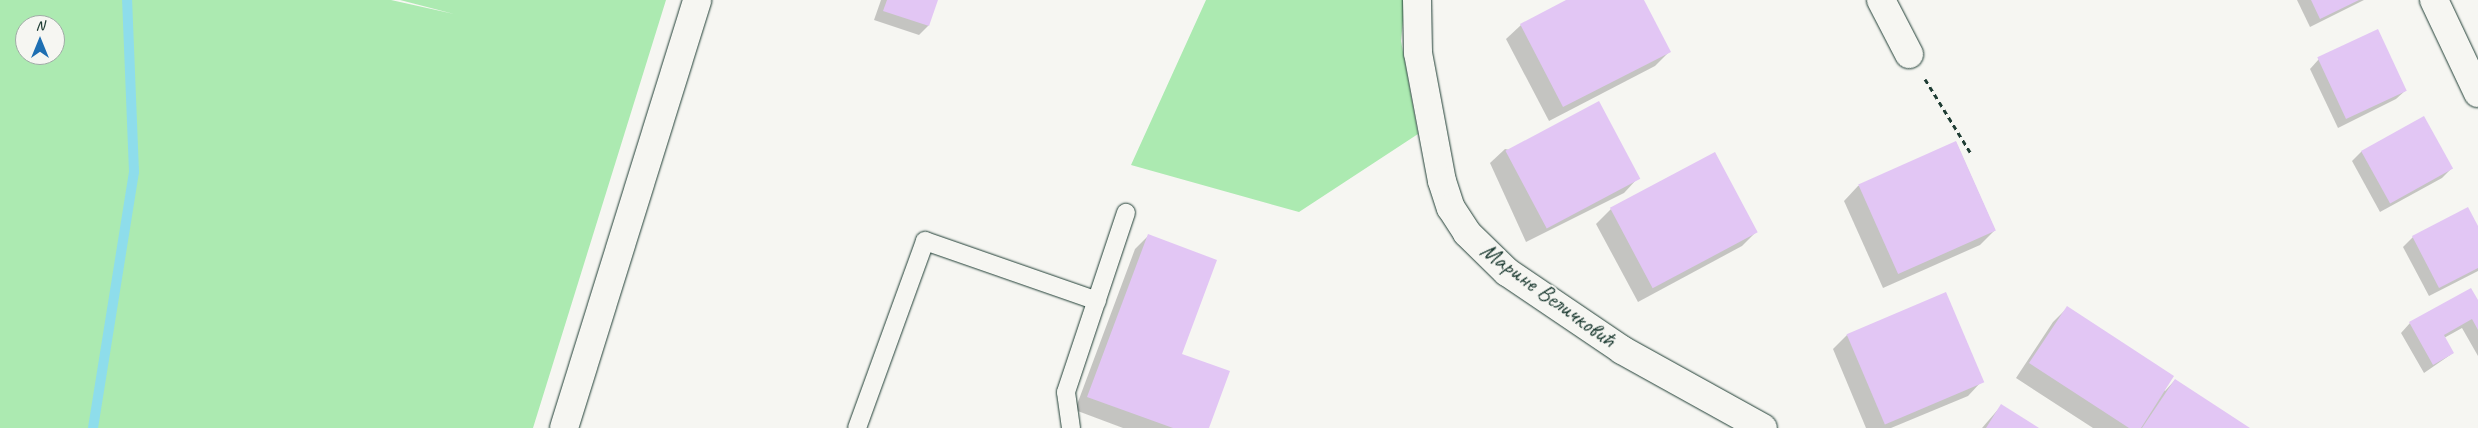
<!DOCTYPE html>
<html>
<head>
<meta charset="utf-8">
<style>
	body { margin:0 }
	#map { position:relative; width:2478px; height:428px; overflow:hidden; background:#f6f6f2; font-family:Caveat,sans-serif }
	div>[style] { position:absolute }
	.green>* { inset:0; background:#aceab1 }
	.shadow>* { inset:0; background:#0003 }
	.stream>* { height:10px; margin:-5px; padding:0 5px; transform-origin:5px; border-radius:5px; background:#8eddeb }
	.building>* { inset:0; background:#e2c6f4; transform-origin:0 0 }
	.path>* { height:3px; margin-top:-1.5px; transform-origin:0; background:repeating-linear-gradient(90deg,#1f3d34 0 5px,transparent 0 9px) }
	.roads { filter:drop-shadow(0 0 1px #1f3d34) drop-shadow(0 0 1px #1f3d34) }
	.service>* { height:18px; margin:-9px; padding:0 9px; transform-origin:9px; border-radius:9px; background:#f6f6f2 }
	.minor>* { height:28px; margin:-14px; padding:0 14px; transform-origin:14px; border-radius:14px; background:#f6f6f2 }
	.secondary>* { height:28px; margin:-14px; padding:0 14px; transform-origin:14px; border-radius:14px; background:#f6f6f2 }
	span { translate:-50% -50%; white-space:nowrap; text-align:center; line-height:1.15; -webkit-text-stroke:4px #f6f6f2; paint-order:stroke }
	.street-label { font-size:24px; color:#1f3d34 }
	.north { position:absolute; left:15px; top:15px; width:50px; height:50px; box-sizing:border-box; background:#f6f6f2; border:1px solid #a0aca6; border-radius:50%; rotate:0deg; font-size:14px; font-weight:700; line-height:20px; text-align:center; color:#1f3d34 }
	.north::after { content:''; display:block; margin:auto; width:18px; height:22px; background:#1f6fb2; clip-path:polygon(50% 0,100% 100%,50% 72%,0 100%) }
</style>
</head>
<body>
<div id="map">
	<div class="green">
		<i style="clip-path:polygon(evenodd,0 0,391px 0,454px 14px,400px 0,666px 0,533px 428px,0 428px,0 0,25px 25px,55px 25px,55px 55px,25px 55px,25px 25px)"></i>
		<i style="clip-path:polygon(1206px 0,1405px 0,1401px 41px,1418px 134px,1299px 212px,1131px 165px)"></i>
	</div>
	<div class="shadow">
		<i style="clip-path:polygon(881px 0,937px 0,928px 26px,919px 35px,874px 20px)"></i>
		<i style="clip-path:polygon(1569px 0,1642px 0,1669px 52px,1655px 66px,1549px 121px,1506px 39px,1521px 25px)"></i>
		<i style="clip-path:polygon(2297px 0,2364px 0,2310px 27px)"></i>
		<i style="clip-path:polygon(2319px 59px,2406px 90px,2396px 99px,2338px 128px,2310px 69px)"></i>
		<i style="clip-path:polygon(1956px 142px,1995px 230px,1980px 245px,1883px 288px,1844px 201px,1858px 186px)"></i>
		<i style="clip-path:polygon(1505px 149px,1638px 178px,1624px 193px,1526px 242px,1490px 163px)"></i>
		<i style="clip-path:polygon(2362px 151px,2452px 168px,2442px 178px,2380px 212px,2352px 161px)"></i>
		<i style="clip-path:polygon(1611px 209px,1757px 231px,1742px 246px,1638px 302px,1596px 224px)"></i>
		<i style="clip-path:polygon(2478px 229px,2478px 271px,2429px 296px,2403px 247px,2413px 237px)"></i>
		<i style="clip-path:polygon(1148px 236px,1180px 354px,1208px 428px,1123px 428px,1075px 410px,1135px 249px)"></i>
		<i style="clip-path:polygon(2478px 302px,2478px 356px,2462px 328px,2444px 338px,2453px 353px,2424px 373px,2401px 333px,2410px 323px)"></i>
		<i style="clip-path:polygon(2067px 308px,2165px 391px,2175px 380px,2248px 428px,2093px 428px,2016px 378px,2053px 322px)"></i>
		<i style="clip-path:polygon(1847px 335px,1982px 381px,1968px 396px,1891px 428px,1866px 428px,1833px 349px)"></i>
		<i style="clip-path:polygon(2001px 406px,2037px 428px,1982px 428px)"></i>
	</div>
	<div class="stream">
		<i style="left:93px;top:428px;width:259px;rotate:-80.9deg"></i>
		<i style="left:134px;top:172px;width:172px;rotate:-92.3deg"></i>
	</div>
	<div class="building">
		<i style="clip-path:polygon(887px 0,938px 0,929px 26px,883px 11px)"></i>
		<i style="clip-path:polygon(1566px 0,1644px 0,1671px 52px,1563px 107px,1520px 24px)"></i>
		<i style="clip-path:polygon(2311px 0,2359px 0,2320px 19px)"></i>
		<i style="left:2378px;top:29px;width:68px;height:67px;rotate:65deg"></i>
		<i style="left:1599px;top:101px;width:88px;height:106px;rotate:62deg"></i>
		<i style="left:2424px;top:116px;width:60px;height:72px;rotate:61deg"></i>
		<i style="left:1956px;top:141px;width:98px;height:107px;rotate:66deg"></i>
		<i style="left:1715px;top:152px;width:91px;height:119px;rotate:62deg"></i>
		<i style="clip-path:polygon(2468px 207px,2478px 226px,2478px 268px,2439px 288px,2412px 236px)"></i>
		<i style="clip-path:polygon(1148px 234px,1217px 260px,1182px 354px,1230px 371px,1209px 428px,1173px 428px,1087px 397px)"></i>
		<i style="clip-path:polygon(2471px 288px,2478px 300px,2478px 330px,2472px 319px,2444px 335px,2454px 353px,2433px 365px,2409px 322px)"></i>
		<i style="left:1946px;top:292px;width:98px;height:108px;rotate:67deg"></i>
		<i style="clip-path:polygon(2067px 306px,2174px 376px,2141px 428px,2129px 428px,2029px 363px)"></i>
		<i style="clip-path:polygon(2175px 379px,2250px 428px,2142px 428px)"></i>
		<i style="clip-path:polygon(2001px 404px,2039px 428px,1986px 428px)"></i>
	</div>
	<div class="path">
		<i style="left:1925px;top:79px;width:86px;rotate:58.3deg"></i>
	</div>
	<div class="roads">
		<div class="service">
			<i style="left:857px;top:428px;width:199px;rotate:-70deg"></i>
			<i style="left:925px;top:241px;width:182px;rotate:19.2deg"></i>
			<i style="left:1071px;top:428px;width:36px;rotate:-98deg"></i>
			<i style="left:1066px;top:392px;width:189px;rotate:-71.5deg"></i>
		</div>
		<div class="minor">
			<i style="left:1417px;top:0;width:53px;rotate:88.9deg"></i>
			<i style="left:1418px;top:53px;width:130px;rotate:79.4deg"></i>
			<i style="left:1442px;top:181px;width:28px;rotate:72deg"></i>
			<i style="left:1451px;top:208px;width:30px;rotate:57deg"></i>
			<i style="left:1467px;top:233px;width:56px;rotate:44.3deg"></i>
			<i style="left:1507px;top:272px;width:139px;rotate:34.1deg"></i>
			<i style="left:1622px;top:350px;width:161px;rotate:29deg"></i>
			<i style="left:1881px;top:0;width:61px;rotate:62.6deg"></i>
			<i style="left:2434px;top:0;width:103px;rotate:64.7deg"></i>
		</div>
		<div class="secondary">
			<i style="left:564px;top:428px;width:448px;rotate:-72.7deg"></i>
		</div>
	</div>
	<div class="street-label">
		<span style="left:1548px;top:295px;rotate:36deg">Марине Величковић</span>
	</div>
	<div class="north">N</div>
</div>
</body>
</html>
